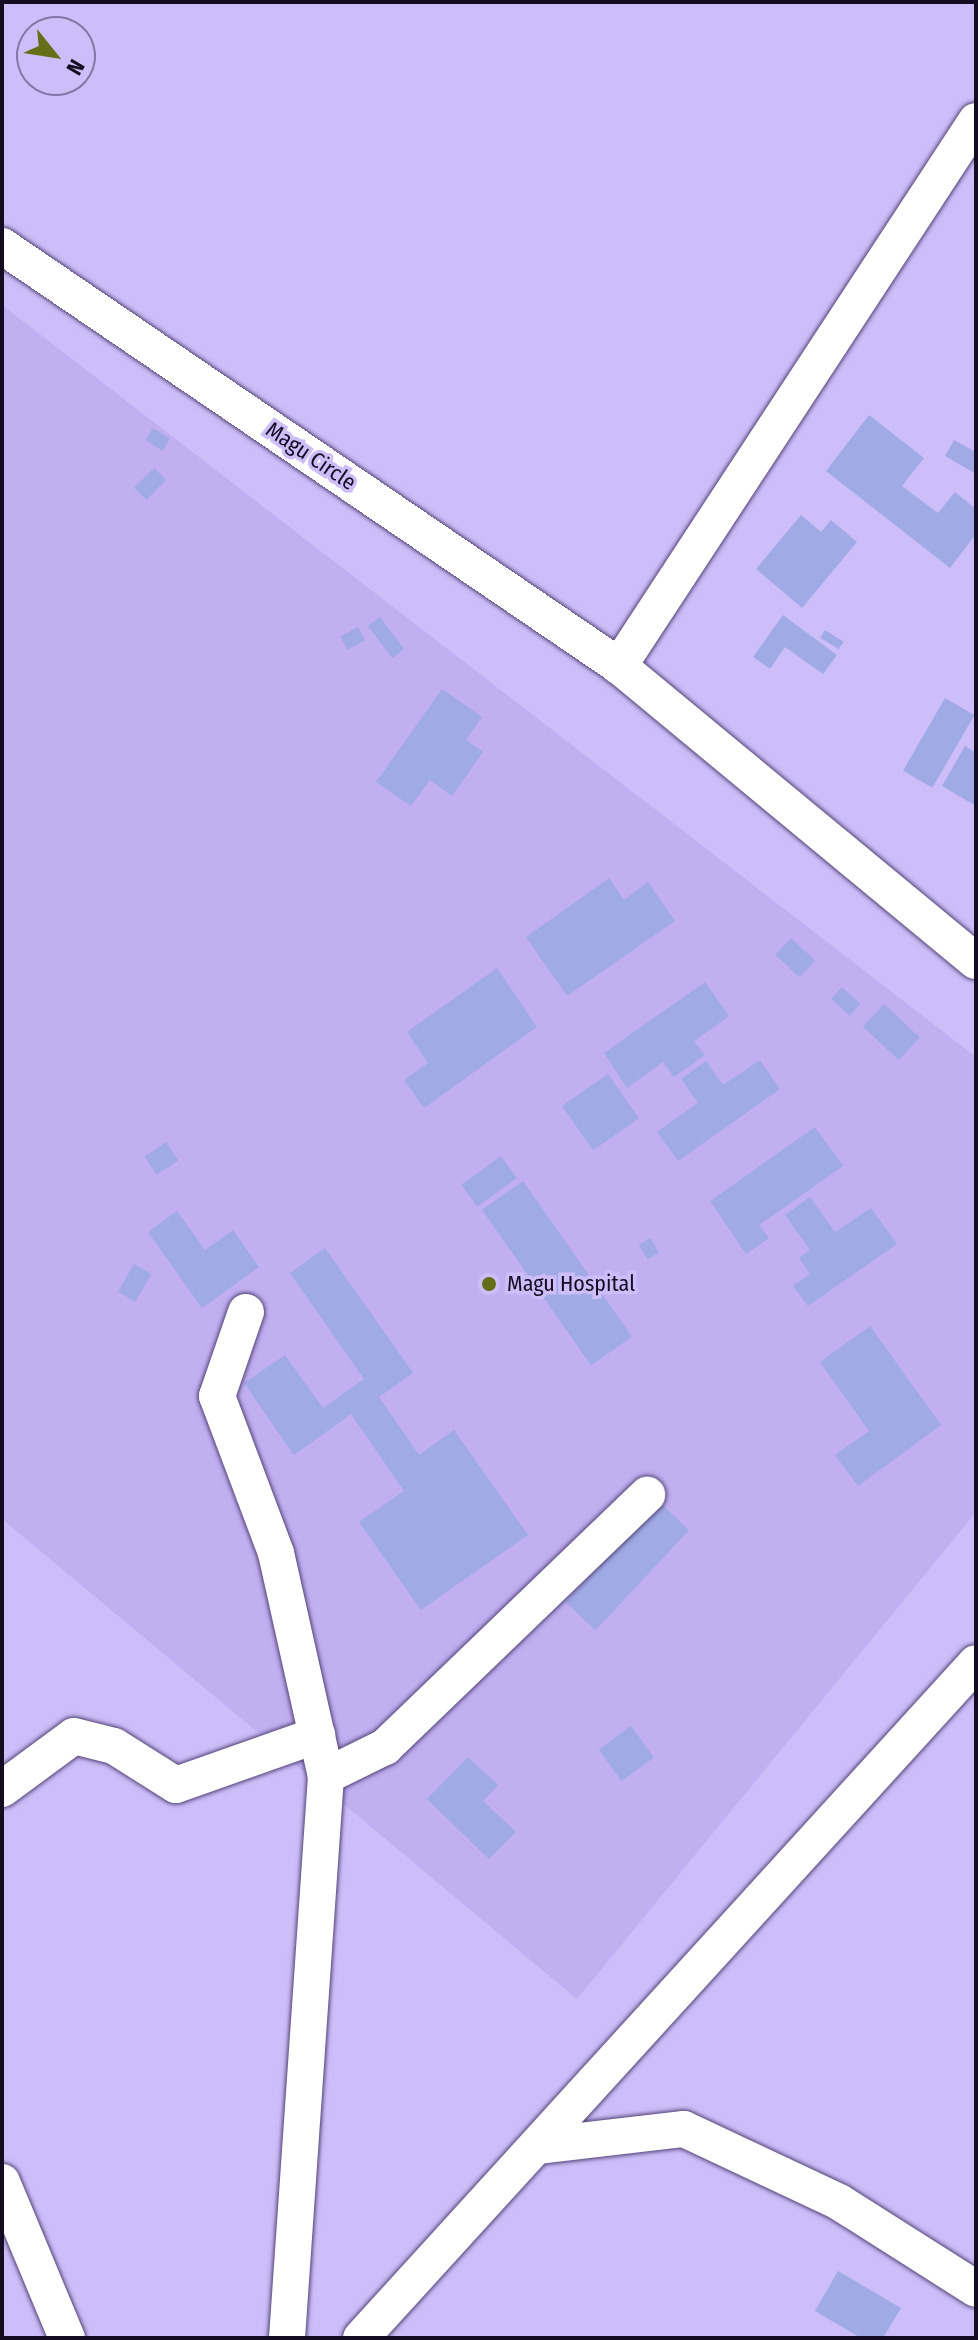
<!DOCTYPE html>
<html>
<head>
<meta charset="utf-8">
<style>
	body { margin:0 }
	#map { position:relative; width:978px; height:2340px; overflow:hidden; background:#cdbefa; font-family:"Fira Sans Condensed",sans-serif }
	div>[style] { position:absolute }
	.built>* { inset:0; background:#c1aff2 }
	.building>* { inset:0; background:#a0aae5; transform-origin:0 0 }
	.roads { filter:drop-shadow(0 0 2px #534477) drop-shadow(0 0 2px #534477) }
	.minor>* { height:36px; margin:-18px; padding:0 18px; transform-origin:18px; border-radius:18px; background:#fff }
	.dots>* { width:22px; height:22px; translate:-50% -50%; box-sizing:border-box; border:4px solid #cdbefa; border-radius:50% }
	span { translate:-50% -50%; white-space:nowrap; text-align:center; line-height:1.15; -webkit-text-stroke:7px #cdbefa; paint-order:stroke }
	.street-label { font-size:22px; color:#140d22 }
	.poi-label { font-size:22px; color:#140d22 }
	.left { translate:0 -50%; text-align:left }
	.frame { position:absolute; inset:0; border:4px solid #140d22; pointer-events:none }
	.north { position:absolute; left:16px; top:16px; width:80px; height:80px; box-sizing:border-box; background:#cdbefa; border:2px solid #8377a4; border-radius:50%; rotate:120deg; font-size:22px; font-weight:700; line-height:32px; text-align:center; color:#140d22 }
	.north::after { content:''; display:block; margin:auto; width:28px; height:36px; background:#656f18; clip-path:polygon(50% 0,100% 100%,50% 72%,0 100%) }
</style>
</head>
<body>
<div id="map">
	<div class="built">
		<i style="clip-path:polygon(2px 305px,976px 1057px,976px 1512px,577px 1999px,2px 1519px)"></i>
	</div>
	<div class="building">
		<i style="clip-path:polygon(869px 415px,924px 458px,902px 486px,938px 513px,955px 492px,976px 509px,976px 534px,950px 568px,826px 471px)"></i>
		<i style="left:153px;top:428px;width:20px;height:14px;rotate:33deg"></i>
		<i style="clip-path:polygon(954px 440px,976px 452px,976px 474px,945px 456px)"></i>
		<i style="left:154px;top:468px;width:17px;height:28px;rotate:45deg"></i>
		<i style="clip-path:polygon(801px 515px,821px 532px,831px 520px,857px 542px,802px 608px,756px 569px)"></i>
		<i style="clip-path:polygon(783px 615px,837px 655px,823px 674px,785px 647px,770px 669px,753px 657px)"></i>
		<i style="left:380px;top:617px;width:40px;height:15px;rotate:53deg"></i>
		<i style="left:358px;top:627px;width:15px;height:20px;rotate:62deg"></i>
		<i style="left:825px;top:630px;width:22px;height:9px;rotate:32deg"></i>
		<i style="clip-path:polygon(442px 689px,482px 717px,466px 740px,483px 752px,452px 796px,430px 780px,411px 806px,376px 782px)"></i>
		<i style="left:945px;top:698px;width:34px;height:84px;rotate:30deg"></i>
		<i style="clip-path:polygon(965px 746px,976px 753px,976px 806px,942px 786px)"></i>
		<i style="clip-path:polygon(609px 878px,624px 900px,648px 882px,675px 921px,567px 996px,526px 937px)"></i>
		<i style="left:791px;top:938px;width:33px;height:23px;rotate:43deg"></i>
		<i style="clip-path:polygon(497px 968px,537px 1027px,424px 1108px,404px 1080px,428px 1063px,407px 1032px)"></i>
		<i style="clip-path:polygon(705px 982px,729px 1016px,694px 1041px,705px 1055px,674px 1077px,663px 1062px,627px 1088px,604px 1053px)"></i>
		<i style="left:842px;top:987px;width:25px;height:16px;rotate:43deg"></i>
		<i style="left:884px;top:1004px;width:49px;height:31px;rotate:43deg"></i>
		<i style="clip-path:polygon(760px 1060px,780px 1089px,678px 1161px,657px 1132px,698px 1103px,681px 1079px,706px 1061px,723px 1085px)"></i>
		<i style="left:608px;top:1074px;width:54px;height:56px;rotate:55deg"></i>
		<i style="clip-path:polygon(815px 1127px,843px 1166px,759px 1225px,769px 1238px,746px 1254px,710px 1201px)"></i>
		<i style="left:166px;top:1142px;width:22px;height:26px;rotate:56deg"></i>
		<i style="left:501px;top:1156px;width:27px;height:49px;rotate:54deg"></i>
		<i style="left:523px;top:1181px;width:190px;height:50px;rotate:55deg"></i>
		<i style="clip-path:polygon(810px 1197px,835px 1232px,871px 1208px,897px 1244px,808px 1306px,793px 1286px,810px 1274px,799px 1258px,810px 1250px,785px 1215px)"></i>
		<i style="clip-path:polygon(177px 1211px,205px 1250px,233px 1230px,259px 1267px,202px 1308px,148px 1232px)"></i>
		<i style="left:650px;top:1238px;width:17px;height:13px;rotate:59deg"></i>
		<i style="clip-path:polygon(325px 1248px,413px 1373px,379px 1397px,419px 1455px,454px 1430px,528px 1535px,421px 1610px,359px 1522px,404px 1491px,351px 1414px,294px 1455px,244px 1383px,285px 1355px,323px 1408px,364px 1379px,290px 1273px)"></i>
		<i style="left:134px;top:1264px;width:20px;height:32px;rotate:30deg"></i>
		<i style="clip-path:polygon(870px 1326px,941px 1425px,858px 1486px,835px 1455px,869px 1431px,820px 1362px)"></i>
		<i style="left:659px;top:1502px;width:41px;height:137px;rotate:43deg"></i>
		<i style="left:631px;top:1726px;width:39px;height:40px;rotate:54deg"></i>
		<i style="clip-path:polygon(468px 1757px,498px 1785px,483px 1801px,516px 1832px,489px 1859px,427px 1799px)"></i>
		<i style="clip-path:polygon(838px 2271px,901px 2308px,883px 2338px,861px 2338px,815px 2311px)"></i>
	</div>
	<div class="roads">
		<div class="minor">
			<i style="left:976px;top:121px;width:652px;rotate:123.23deg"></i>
			<i style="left:619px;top:666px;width:463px;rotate:39.6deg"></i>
			<i style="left:2px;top:246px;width:746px;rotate:34.24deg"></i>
			<i style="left:246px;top:1312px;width:89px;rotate:109deg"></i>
			<i style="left:217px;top:1396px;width:168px;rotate:69.4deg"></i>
			<i style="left:276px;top:1553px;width:229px;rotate:77.4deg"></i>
			<i style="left:326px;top:1776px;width:563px;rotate:93.97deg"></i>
			<i style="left:326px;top:1776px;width:66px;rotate:-26.2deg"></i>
			<i style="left:385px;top:1747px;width:364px;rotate:-43.9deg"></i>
			<i style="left:2px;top:1789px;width:89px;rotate:-36.4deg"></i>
			<i style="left:74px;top:1736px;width:41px;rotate:14deg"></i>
			<i style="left:114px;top:1746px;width:73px;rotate:32.2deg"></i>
			<i style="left:176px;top:1785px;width:150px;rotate:-19.5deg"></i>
			<i style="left:537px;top:2146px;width:148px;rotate:-6.6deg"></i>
			<i style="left:684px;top:2129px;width:171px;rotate:25.2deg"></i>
			<i style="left:839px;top:2202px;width:162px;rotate:32.4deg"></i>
			<i style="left:2px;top:2182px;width:169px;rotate:67.4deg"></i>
			<i style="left:361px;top:2338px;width:913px;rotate:-47.66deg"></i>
		</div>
	</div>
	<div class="dots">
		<i style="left:489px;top:1284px;background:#656f18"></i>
	</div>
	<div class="street-label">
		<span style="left:311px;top:456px;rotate:34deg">Magu Circle</span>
	</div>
	<div class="poi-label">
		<span class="left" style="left:507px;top:1284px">Magu Hospital</span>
	</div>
	<div class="frame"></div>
	<div class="north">N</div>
</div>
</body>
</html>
